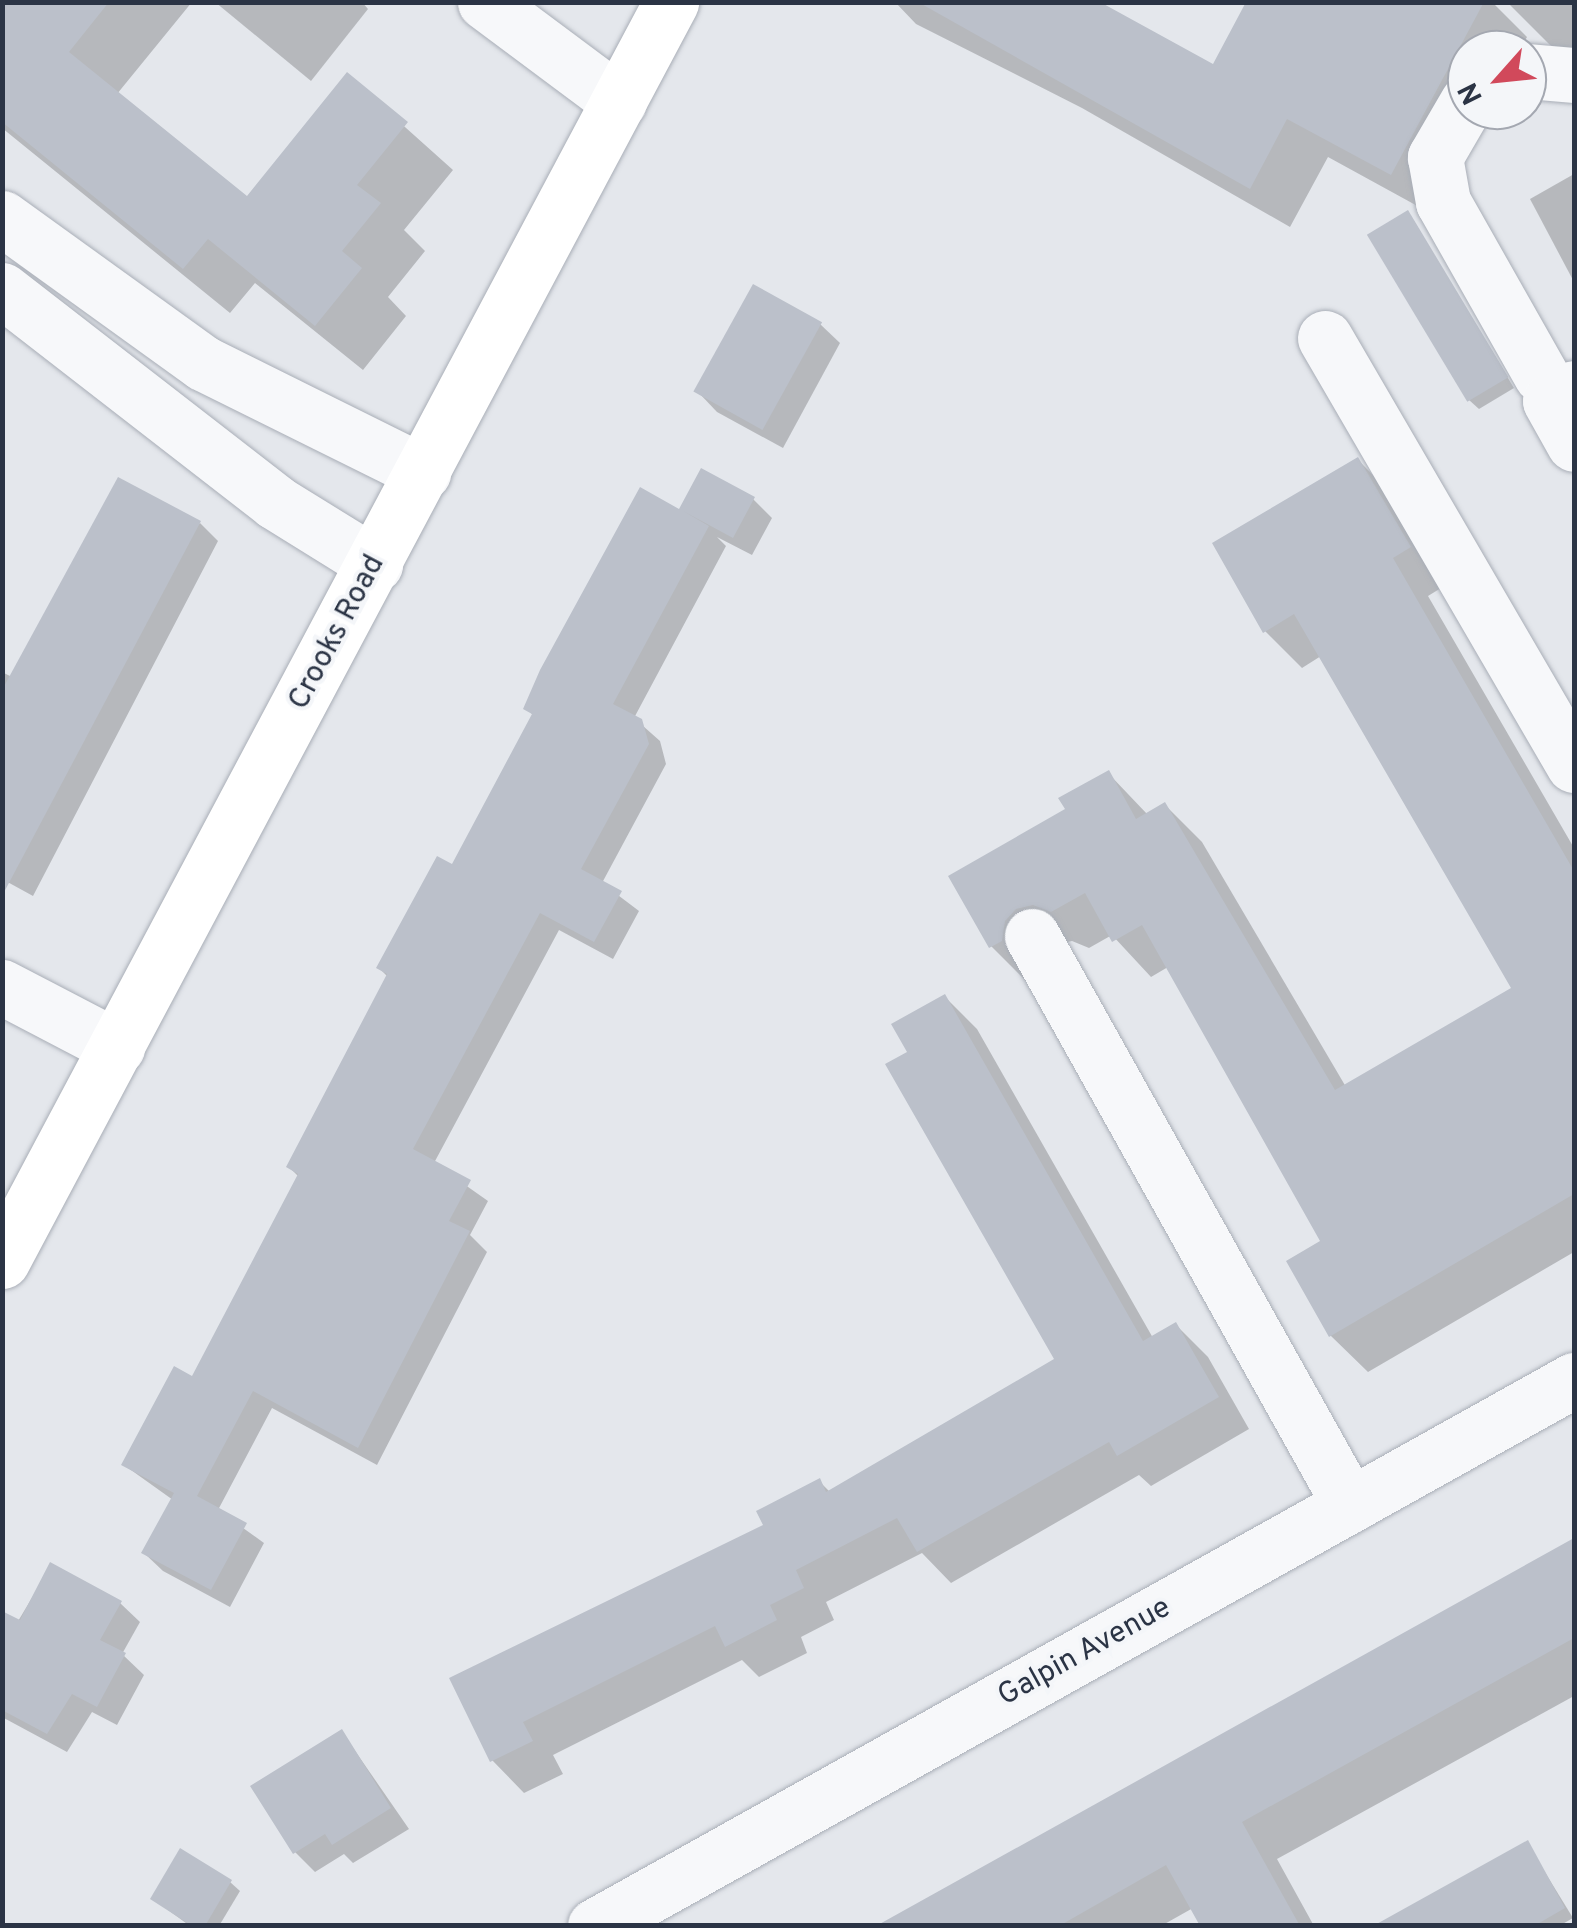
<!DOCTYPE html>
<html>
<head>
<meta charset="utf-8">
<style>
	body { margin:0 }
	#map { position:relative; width:1577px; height:1928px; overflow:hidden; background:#e4e7ec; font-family:Overpass,sans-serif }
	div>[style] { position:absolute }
	.shadow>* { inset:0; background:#0003 }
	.building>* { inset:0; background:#bbc0ca; transform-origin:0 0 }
	.roads { filter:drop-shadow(0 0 2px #a9aeb7) drop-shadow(0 0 2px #a9aeb7) }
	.minor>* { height:55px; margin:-27.5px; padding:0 27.5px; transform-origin:27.5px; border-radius:27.5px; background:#f7f8fa }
	.major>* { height:55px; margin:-27.5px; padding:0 27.5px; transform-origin:27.5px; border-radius:27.5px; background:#fff }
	span { translate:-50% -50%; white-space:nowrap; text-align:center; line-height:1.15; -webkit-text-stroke:8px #f4f6f9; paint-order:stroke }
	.street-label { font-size:30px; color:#2b3445 }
	.frame { position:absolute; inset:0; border:5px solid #2b3445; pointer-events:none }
	.north { position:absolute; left:1447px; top:30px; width:100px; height:100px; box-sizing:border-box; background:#f4f6f9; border:2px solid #a4a8b1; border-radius:50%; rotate:243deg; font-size:28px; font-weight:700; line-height:40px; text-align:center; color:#2b3445 }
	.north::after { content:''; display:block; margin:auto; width:35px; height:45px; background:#d1495b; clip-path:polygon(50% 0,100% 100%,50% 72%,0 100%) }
</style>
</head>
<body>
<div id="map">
	<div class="shadow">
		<i style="clip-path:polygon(8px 2px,192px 2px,117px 94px,247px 199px,348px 76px,453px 170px,404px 230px,425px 251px,388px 297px,406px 316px,363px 370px,255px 283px,230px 313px,2px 128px)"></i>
		<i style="clip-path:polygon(215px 2px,362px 2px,368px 9px,311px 81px)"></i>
		<i style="clip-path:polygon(895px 2px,1099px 2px,1214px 68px,1249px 2px,1492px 2px,1527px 37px,1520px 50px,1467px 50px,1467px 110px,1432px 214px,1328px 157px,1290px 227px,1082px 108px,916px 24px)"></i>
		<i style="clip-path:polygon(1507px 2px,1574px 2px,1574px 58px,1550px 45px)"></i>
		<i style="clip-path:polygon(1574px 174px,1574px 282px,1530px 199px)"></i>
		<i style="clip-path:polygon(1408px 213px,1514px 388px,1479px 409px,1469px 400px)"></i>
		<i style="clip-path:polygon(820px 324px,840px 343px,783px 448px,717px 412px,698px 392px)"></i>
		<i style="clip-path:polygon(1358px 460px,1395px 497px,1446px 585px,1428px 596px,1574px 848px,1574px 1252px,1368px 1372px,1331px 1336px,1324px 1242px,1168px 967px,1151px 977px,1112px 935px,1089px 948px,1072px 941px,1053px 945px,1028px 983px,991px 946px,951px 877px,1069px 810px,1108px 773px,1148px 815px,1165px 805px,1202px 842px,1346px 1087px,1514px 989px,1321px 656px,1302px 668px,1265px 631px)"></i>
		<i style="clip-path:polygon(702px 472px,753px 499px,772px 518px,752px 555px,717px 537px,726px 546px,634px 718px,660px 741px,666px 764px,602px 883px,639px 911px,613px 959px,559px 930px,434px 1163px,488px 1201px,470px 1235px,487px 1252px,377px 1465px,272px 1408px,218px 1510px,264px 1543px,230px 1607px,163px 1571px,144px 1553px,173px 1500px,124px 1465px,194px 1379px,299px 1177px,289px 1167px,388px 977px,379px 968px,452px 868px,534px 716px,526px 708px,680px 513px)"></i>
		<i style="clip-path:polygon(200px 523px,218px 541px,33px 896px,2px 879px,2px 672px,12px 677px)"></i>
		<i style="clip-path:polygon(945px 997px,977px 1029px,1153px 1338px,1176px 1325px,1208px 1357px,1249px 1429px,1151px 1486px,1139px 1475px,951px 1583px,922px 1553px,826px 1602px,834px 1620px,801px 1637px,807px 1653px,759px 1677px,742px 1660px,553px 1755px,563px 1774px,524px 1793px,492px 1760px,452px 1679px,766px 1526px,819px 1481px,830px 1492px,1057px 1360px,911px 1053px)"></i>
		<i style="clip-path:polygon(1574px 1541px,1574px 1696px,1277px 1859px,1314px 1926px,1203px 1926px,1193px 1908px,1161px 1926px,881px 1925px)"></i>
		<i style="clip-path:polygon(51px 1566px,120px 1603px,140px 1622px,122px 1654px,144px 1675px,117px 1725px,92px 1712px,67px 1752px,2px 1717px,2px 1648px)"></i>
		<i style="clip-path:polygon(342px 1732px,409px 1829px,353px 1863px,344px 1854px,315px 1872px,295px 1852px)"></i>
		<i style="clip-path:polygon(1527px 1843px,1573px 1918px,1559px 1926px,1403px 1926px)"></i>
		<i style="clip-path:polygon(230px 1882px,240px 1891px,219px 1926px,190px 1926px,153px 1899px)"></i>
	</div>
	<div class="building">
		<i style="clip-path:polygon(2px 2px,109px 2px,69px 52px,247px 196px,347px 72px,408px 122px,357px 185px,381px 203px,342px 251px,362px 268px,315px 326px,208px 239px,183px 269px,2px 122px)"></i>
		<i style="clip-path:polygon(918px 2px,1100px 2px,1213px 64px,1246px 2px,1484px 2px,1391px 175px,1287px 119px,1250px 189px)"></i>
		<i style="left:1408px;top:210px;width:195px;height:48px;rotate:59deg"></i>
		<i style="left:753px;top:284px;width:79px;height:123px;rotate:29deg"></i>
		<i style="clip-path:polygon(1358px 457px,1411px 547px,1393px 558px,1574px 871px,1574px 1194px,1329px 1337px,1286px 1261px,1320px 1241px,1142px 925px,1112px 942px,1085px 893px,1051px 912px,1033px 905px,1016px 909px,1005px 921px,1002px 941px,989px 948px,948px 876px,1065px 809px,1058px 798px,1109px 770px,1136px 819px,1165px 802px,1335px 1090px,1511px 988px,1294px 614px,1263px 633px,1212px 543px)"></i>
		<i style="clip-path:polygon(701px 468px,755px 497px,733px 538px,683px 511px,709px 526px,613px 704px,642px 719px,649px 744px,581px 869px,622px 891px,594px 942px,540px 913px,413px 1149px,471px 1180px,449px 1221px,470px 1231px,358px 1448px,253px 1391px,197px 1496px,247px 1523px,211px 1590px,141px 1553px,174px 1493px,121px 1465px,174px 1366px,192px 1376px,298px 1174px,286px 1167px,387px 974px,376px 968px,437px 856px,452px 864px,532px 714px,523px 709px,540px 670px,640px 487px,679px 509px)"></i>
		<i style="clip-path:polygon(118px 477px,201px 521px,2px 896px,2px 690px)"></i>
		<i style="clip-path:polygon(945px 994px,1143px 1341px,1176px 1322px,1219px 1397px,1117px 1456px,1109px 1442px,917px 1552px,897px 1518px,796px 1570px,804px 1588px,770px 1605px,777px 1620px,725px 1647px,715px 1626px,523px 1722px,533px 1741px,490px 1762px,449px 1678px,763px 1525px,756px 1511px,820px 1478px,826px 1492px,1054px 1359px,885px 1064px,907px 1052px,891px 1024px)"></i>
		<i style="clip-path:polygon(1574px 1538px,1574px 1638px,1242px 1822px,1300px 1926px,1200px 1926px,1166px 1865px,1059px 1926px,876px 1926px)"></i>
		<i style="clip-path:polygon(50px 1562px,122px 1601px,100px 1640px,126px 1653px,97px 1707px,72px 1694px,47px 1734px,2px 1710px,2px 1611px,20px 1620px)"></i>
		<i style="clip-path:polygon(342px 1729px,391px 1808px,332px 1845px,325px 1834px,293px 1854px,250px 1786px)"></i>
		<i style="clip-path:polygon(1528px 1840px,1565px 1908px,1534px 1926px,1373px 1926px)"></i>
		<i style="clip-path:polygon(180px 1848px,232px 1880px,205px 1926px,192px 1926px,150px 1899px)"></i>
	</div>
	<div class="roads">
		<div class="minor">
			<i style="left:485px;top:2px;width:167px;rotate:36.7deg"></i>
			<i style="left:1527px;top:71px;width:47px;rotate:4.9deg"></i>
			<i style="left:1467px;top:102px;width:64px;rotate:120.2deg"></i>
			<i style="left:1435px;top:157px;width:46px;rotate:79.9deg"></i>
			<i style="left:1443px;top:202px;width:199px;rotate:60.5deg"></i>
			<i style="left:2px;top:218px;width:248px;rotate:35.8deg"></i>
			<i style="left:203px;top:363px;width:246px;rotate:26.4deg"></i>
			<i style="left:2px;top:290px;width:346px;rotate:37.8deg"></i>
			<i style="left:275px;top:502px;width:118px;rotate:31.8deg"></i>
			<i style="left:1325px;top:338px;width:494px;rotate:59.8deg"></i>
			<i style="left:1574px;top:388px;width:27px;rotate:152deg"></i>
			<i style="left:1550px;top:401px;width:49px;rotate:60.8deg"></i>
			<i style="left:1032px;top:936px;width:652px;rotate:60.8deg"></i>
			<i style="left:2px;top:987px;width:130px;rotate:27.6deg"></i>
			<i style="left:595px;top:1926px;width:1121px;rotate:-29.15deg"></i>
		</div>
		<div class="major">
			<i style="left:2px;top:1261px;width:1426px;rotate:-62.01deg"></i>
		</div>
	</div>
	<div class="street-label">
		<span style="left:338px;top:633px;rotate:-62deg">Crooks Road</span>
		<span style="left:1085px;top:1653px;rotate:-29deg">Galpin Avenue</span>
	</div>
	<div class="frame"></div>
	<div class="north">N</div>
</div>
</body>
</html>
